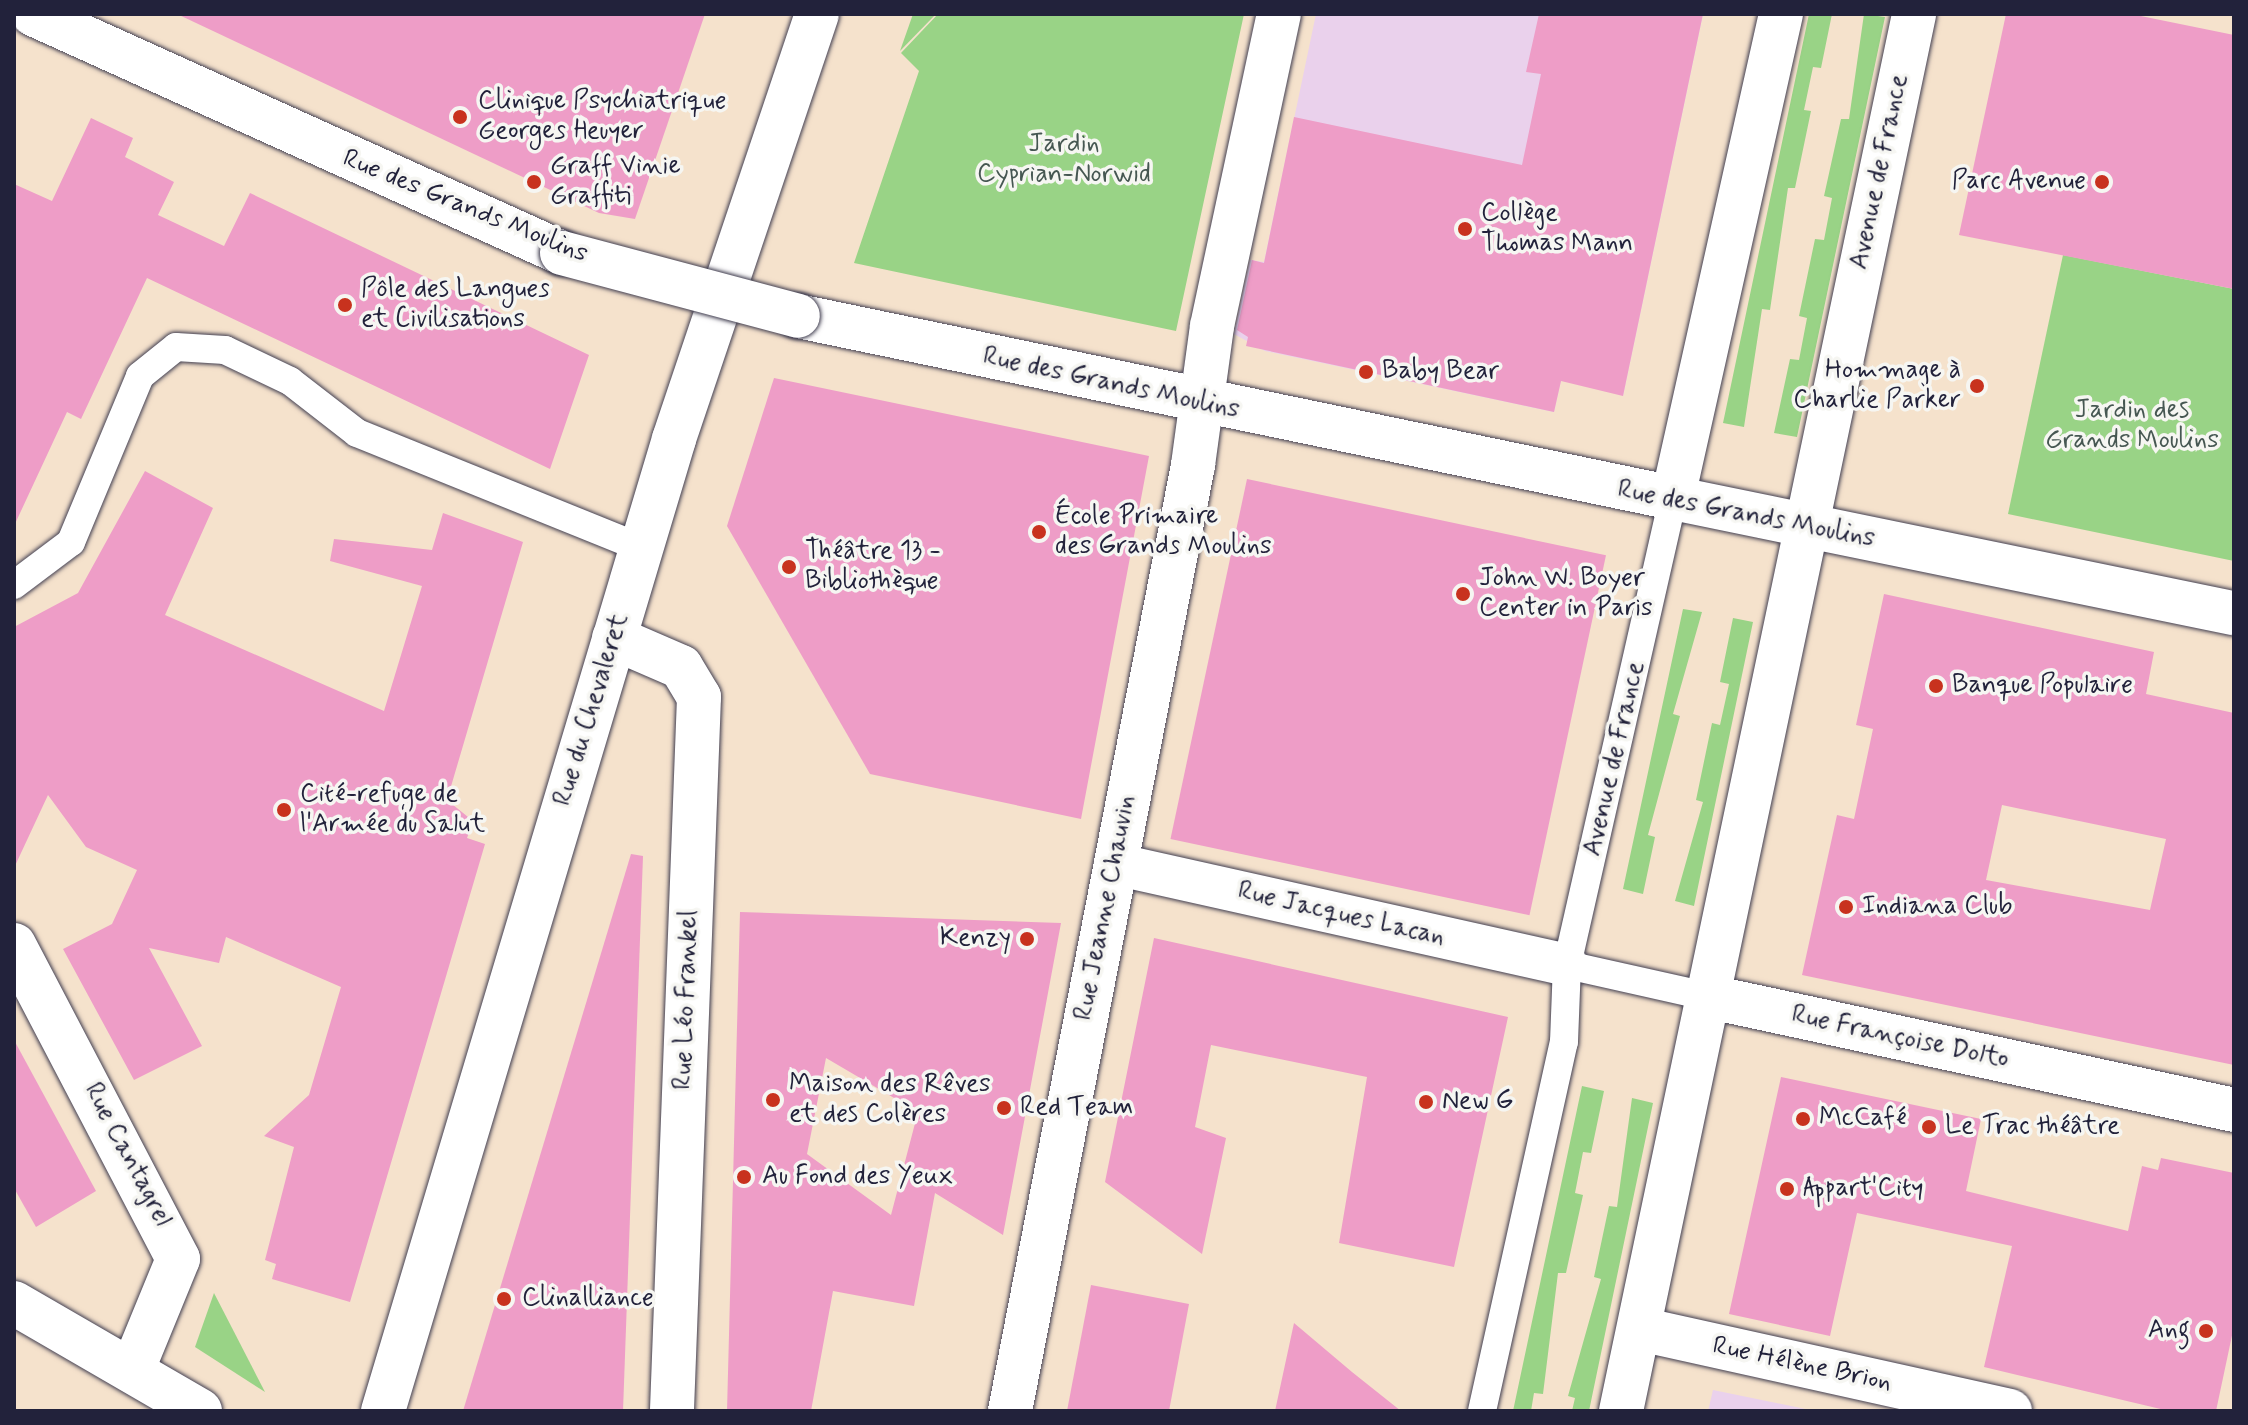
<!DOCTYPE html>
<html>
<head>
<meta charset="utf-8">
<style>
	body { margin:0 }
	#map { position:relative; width:2248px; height:1425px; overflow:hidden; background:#f5e2cc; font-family:Mynerve,sans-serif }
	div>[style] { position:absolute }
	.built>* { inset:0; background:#ead1ec }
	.green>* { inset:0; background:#99d386 }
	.building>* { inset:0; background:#ee9dc7; transform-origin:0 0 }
	.roads { filter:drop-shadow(0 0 2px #423f51) drop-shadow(0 0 2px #423f51) }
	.service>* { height:28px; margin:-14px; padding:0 14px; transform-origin:14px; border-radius:14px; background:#fff }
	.pedestrian>* { height:42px; margin:-21px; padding:0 21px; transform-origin:21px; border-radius:21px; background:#fff }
	.minor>* { height:44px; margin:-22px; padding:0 22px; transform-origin:22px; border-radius:22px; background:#fff }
	.tertiary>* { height:44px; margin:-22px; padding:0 22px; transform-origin:22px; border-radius:22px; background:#fff }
	.bridges { filter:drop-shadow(0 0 2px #423f51) drop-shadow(0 0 2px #423f51) }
	.minor-bridge>* { height:44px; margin:-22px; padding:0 22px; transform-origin:22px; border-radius:22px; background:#fff }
	.dots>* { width:22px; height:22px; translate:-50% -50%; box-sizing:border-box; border:4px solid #f6f6f2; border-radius:50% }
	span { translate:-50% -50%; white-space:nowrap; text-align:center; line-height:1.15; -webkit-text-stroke:7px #f6f6f2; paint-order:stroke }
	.poi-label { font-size:26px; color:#22223b }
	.left { translate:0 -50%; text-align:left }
	.right { translate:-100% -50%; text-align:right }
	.park-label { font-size:26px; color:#465752 }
	.street-label { font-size:26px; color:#22223b }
	.frame { position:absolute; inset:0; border:16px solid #22223b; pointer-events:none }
</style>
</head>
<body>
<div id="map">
	<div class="built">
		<i style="clip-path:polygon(1316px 14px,1703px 14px,1623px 396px,1568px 349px,1554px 412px,1265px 351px,1234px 334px,1250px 260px,1264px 262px)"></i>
		<i style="clip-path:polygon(1713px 1390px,1796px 1407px,1815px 1411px,1708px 1411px)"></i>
	</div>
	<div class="green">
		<i style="clip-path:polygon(913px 14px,936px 14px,900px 51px)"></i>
		<i style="clip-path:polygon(938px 14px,1244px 14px,1176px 331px,854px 263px,919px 71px,901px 53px)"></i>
		<i style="clip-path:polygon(1809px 14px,1832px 14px,1821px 68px,1813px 67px,1804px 110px,1811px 111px,1795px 188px,1788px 188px,1770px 310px,1762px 309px,1744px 427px,1723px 423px)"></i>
		<i style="clip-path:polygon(1864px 14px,1885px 17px,1797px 437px,1774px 433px,1790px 359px,1799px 360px,1807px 318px,1799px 316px,1815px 239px,1824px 240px,1832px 198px,1824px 196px,1841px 119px,1849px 119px)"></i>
		<i style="clip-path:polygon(2063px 255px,2234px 289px,2234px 561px,2008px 514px)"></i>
		<i style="clip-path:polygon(1683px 609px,1702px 612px,1673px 714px,1680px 716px,1648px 835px,1655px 837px,1643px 894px,1623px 889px)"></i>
		<i style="clip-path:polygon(1733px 618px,1753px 622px,1694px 906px,1675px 901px,1703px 802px,1696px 800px,1712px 723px,1720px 725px,1729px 684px,1720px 682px)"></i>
		<i style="clip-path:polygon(1582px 1086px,1604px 1091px,1591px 1153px,1583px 1152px,1575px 1193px,1583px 1195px,1566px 1273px,1558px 1273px,1543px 1394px,1534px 1393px,1531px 1411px,1513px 1411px)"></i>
		<i style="clip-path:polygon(1632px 1098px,1653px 1103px,1589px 1411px,1572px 1411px,1575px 1398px,1568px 1396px,1601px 1279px,1594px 1277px,1609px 1206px,1617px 1207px)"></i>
		<i style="clip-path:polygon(214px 1293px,265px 1392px,195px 1347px)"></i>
	</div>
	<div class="building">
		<i style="clip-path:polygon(177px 14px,705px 14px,635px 219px,599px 213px)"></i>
		<i style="clip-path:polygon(1539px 14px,1703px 14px,1623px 396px,1561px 381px,1554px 412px,1246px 346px,1248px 337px,1237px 330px,1252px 260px,1264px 263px,1294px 117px,1522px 165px,1541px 74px,1526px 72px)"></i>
		<i style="clip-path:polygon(2006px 14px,2131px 14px,2234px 35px,2234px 289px,1959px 235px)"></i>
		<i style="clip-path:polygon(91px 118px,133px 138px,125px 157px,174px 182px,158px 215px,224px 246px,250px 193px,589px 355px,550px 469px,147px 278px,81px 419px,67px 412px,14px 526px,14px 184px,52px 201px)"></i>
		<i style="clip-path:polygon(774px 378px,1149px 456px,1081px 819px,870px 774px,727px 526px)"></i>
		<i style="clip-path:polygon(145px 471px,213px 508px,165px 615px,384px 711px,422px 586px,330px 561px,334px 539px,432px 550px,443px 513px,523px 542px,447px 800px,473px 821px,467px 838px,485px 844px,350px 1302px,272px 1279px,276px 1264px,265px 1260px,294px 1147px,264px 1136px,309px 1095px,341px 987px,226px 937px,219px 963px,149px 948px,202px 1046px,134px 1080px,63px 949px,112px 924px,137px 870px,86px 847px,48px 795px,14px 868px,14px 627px,78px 593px)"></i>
		<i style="left:1247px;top:479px;width:367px;height:368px;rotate:12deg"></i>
		<i style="clip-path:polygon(evenodd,1884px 594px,2154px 652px,2146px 694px,2234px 713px,2234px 1065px,1802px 975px,1837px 815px,1854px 819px,1873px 729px,1856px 725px,1884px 594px,2002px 805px,2166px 839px,2150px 910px,1986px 880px,2002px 805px)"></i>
		<i style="clip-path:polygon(631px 854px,643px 856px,623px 1411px,463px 1411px)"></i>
		<i style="clip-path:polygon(evenodd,740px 912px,1061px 923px,1003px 1235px,935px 1193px,914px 1306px,833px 1291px,811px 1411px,727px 1411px,740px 912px,826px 1058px,918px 1112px,891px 1215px,807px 1154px,826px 1058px)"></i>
		<i style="clip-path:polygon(1154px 938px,1508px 1017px,1454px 1267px,1339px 1243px,1367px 1077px,1211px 1045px,1195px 1127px,1226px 1138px,1202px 1254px,1105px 1182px)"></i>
		<i style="clip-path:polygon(14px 1040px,96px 1191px,36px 1227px,14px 1188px)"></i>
		<i style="clip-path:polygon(1781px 1077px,1981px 1119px,1966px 1191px,2128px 1231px,2142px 1166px,2158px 1170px,2161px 1158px,2234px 1173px,2234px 1326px,2216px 1411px,2169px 1411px,1984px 1367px,2012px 1246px,1857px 1213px,1830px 1336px,1729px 1314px)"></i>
		<i style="clip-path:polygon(1091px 1285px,1189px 1304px,1169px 1411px,1067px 1411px)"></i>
		<i style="clip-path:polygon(1294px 1323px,1352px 1372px,1401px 1411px,1275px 1411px)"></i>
	</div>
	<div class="roads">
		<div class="service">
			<i style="left:14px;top:585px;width:71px;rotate:-37deg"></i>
			<i style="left:71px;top:542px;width:180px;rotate:-67.4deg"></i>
			<i style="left:140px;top:376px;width:46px;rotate:-38.9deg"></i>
			<i style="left:176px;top:347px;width:49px;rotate:3.5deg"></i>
			<i style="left:225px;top:350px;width:72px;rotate:25.5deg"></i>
			<i style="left:290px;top:381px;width:85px;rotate:37.8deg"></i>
			<i style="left:357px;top:433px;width:306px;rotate:22deg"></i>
			<i style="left:1567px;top:965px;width:142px;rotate:12.6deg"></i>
			<i style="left:1482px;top:1411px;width:378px;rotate:-77.5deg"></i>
			<i style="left:1564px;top:1042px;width:77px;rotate:-87.8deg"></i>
			<i style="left:1567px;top:965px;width:479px;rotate:-77.2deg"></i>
		</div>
		<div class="pedestrian">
			<i style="left:1115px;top:864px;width:463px;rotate:12.6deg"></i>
		</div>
		<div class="minor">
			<i style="left:33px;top:14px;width:580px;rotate:24.31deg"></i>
			<i style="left:798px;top:316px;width:894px;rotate:11.75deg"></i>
			<i style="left:1804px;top:525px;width:439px;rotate:11.6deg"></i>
			<i style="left:614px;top:638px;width:73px;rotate:23.4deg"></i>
			<i style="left:681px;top:667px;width:35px;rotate:59deg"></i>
			<i style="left:699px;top:697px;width:715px;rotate:92.17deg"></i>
			<i style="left:14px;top:945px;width:354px;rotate:62.4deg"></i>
			<i style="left:178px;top:1259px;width:121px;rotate:112.3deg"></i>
			<i style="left:1706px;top:996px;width:540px;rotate:12.18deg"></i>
			<i style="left:14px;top:1303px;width:215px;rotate:30.1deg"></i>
			<i style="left:1640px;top:1329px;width:379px;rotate:12.5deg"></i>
			<i style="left:383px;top:1411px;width:1015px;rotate:-73.33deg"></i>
			<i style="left:674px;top:439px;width:448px;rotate:-71.4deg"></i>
			<i style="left:1010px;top:1411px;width:964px;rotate:-79.05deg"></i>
			<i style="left:1193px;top:465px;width:140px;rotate:-82.2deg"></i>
			<i style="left:1212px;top:326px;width:319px;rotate:-77.9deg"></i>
		</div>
		<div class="tertiary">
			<i style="left:1781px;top:14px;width:496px;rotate:102.6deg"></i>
			<i style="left:1673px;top:498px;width:134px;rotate:11.6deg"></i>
			<i style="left:1621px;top:1411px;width:1427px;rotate:-78.15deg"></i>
		</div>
	</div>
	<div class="bridges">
		<div class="minor-bridge">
			<i style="left:562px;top:253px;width:244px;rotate:14.9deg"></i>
		</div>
	</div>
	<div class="dots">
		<i style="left:460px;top:117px;background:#c8321e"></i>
		<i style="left:534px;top:182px;background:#c8321e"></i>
		<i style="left:2102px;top:182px;background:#c8321e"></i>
		<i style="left:1465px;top:229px;background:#c8321e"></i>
		<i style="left:345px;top:305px;background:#c8321e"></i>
		<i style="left:1366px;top:372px;background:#c8321e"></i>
		<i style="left:1977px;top:386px;background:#c8321e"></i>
		<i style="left:1039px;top:532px;background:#c8321e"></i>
		<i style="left:789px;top:567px;background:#c8321e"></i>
		<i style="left:1463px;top:594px;background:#c8321e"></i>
		<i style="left:1936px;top:686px;background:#c8321e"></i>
		<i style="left:284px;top:810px;background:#c8321e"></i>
		<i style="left:1846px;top:907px;background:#c8321e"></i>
		<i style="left:1027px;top:939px;background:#c8321e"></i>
		<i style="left:773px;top:1100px;background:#c8321e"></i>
		<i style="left:1426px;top:1102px;background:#c8321e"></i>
		<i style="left:1004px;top:1108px;background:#c8321e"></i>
		<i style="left:1803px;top:1119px;background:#c8321e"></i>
		<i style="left:1929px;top:1127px;background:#c8321e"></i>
		<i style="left:744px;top:1177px;background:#c8321e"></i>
		<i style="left:1787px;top:1189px;background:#c8321e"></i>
		<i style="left:504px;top:1299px;background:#c8321e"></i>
		<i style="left:2206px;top:1331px;background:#c8321e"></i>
	</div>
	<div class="poi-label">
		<span class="left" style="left:478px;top:117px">Clinique Psychiatrique<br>Georges Heuyer</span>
		<span class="left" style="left:550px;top:182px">Graff Vinie<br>Graffiti</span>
		<span class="right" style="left:2086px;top:182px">Parc Avenue</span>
		<span class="left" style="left:1481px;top:229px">Collège<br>Thomas Mann</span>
		<span class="left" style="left:361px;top:305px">Pôle des Langues<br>et Civilisations</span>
		<span class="right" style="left:1961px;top:386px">Hommage à<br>Charlie Parker</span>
		<span class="left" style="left:1382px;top:372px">Baby Bear</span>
		<span class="left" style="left:1055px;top:532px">École Primaire<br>des Grands Moulins</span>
		<span class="left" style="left:805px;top:567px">Théâtre 13 -<br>Bibliothèque</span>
		<span class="left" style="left:1479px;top:594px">John W. Boyer<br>Center in Paris</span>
		<span class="left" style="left:1952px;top:686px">Banque Populaire</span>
		<span class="left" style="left:300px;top:810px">Cité-refuge de<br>l'Armée du Salut</span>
		<span class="left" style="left:1862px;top:907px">Indiana Club</span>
		<span class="right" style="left:1011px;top:939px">Kenzy</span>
		<span class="left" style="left:789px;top:1100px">Maison des Rêves<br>et des Colères</span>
		<span class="left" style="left:1442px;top:1102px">New G</span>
		<span class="left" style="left:1020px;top:1108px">Red Team</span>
		<span class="left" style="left:1819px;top:1119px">McCafé</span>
		<span class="left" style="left:1945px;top:1127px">Le Trac théâtre</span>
		<span class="left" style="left:762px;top:1177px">Au Fond des Yeux</span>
		<span class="left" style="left:1803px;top:1189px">Appart'City</span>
		<span class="left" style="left:522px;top:1299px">Clinalliance</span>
		<span class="right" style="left:2190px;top:1331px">Ang</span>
	</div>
	<div class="park-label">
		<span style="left:1064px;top:160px">Jardin<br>Cyprian-Norwid</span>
		<span style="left:2132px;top:426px">Jardin des<br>Grands Moulins</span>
	</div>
	<div class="street-label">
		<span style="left:1880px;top:172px;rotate:-78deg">Avenue de France</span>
		<span style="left:465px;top:207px;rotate:22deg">Rue des Grands Moulins</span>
		<span style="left:1111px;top:384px;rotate:12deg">Rue des Grands Moulins</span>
		<span style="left:1746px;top:515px;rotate:11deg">Rue des Grands Moulins</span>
		<span style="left:592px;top:710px;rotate:-73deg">Rue du Chevaleret</span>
		<span style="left:1615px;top:759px;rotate:-77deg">Avenue de France</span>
		<span style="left:1106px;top:908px;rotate:-79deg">Rue Jeanne Chauvin</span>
		<span style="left:1341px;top:915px;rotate:13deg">Rue Jacques Lacan</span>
		<span style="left:687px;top:1000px;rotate:-88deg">Rue Léo Frankel</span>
		<span style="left:1900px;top:1038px;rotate:12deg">Rue Françoise Dolto</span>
		<span style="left:127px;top:1155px;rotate:62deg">Rue Cantagrel</span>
		<span style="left:1802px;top:1365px;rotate:12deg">Rue Hélène Brion</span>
	</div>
	<div class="frame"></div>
</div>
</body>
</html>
